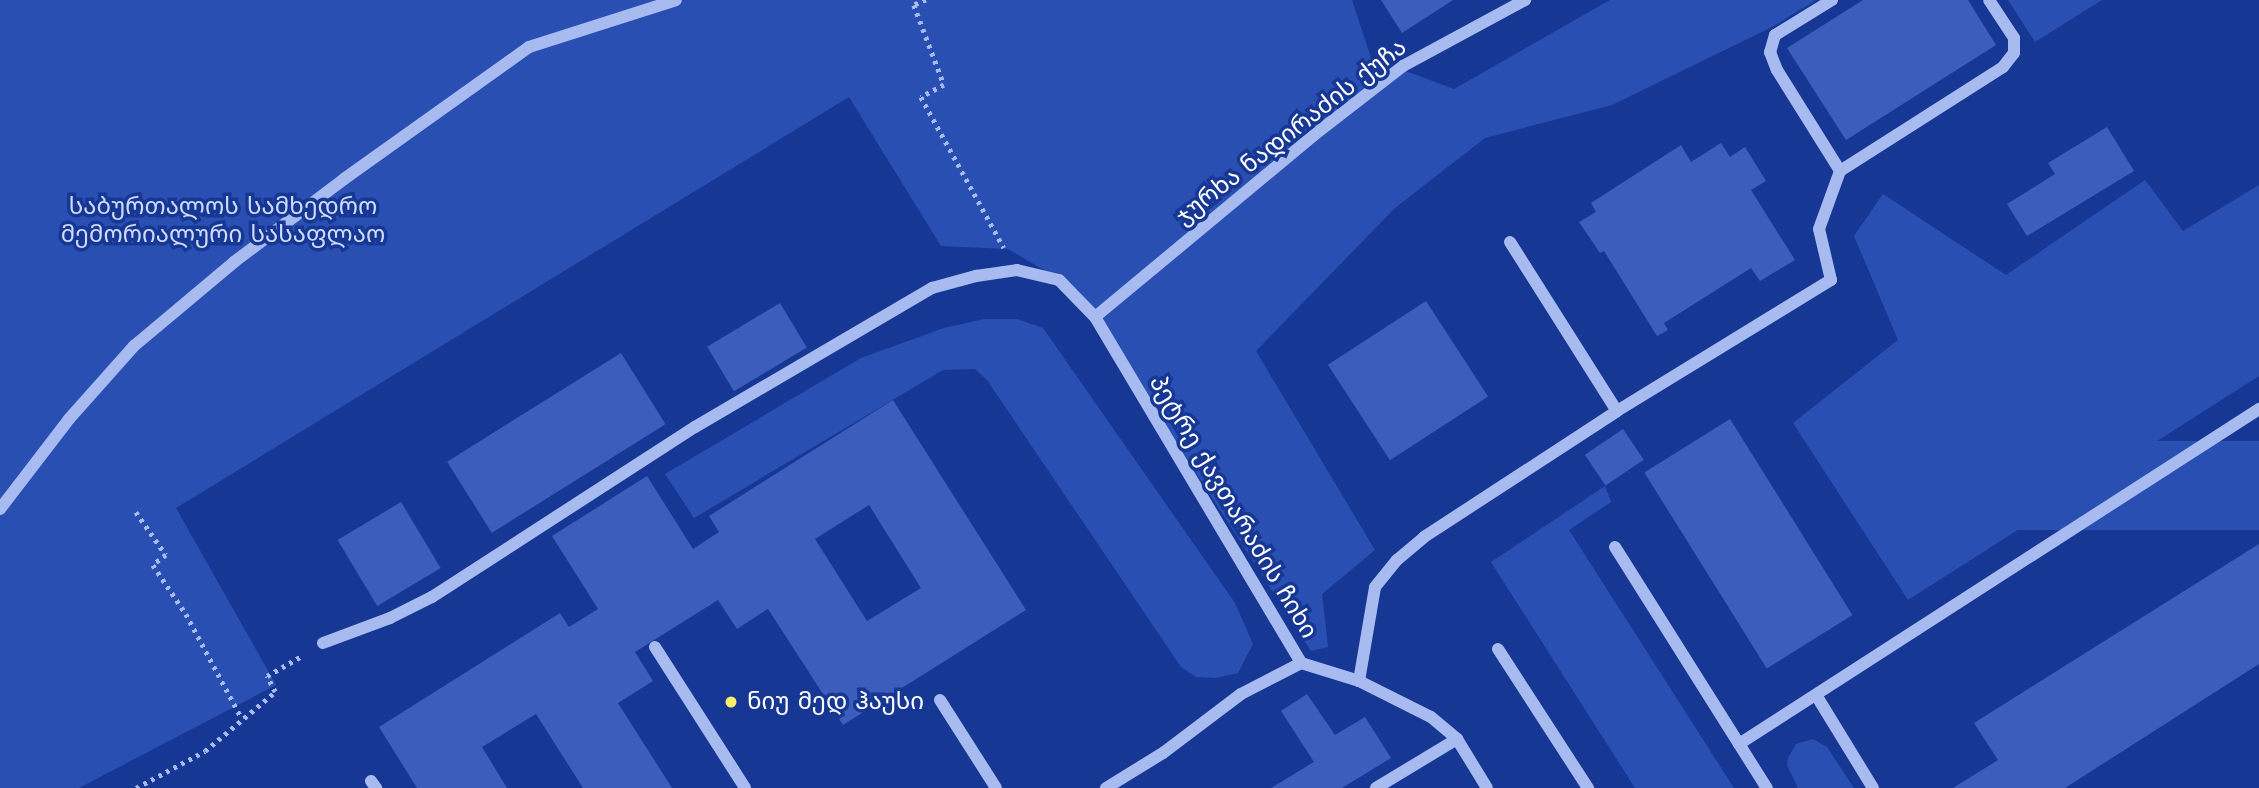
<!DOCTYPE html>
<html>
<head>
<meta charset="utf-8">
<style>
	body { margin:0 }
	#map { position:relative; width:2259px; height:788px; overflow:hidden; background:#173794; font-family:"Work Sans","Noto Sans Georgian",sans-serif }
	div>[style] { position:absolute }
	.green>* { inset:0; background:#2a4fb3; transform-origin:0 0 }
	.building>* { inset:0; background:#3c5dbb; transform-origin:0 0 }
	.path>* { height:4.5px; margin-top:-2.25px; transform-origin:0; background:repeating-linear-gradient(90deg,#a8bbf1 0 3.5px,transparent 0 8.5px) }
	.minor>* { height:12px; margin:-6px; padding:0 6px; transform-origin:6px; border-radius:6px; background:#a8bbf1 }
	.dots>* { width:19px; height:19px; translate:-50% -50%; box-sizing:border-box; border:4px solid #173794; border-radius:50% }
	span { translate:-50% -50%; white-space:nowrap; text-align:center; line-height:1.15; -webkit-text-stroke:7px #173794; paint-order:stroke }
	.street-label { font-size:24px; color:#fff }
	.park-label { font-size:24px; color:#cfdbfc }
	.poi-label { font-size:24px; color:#fff }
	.left { translate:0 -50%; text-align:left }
</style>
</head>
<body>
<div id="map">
	<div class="green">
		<i style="clip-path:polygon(0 0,1352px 0,1371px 58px,1454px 89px,1610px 0,1816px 0,1772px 27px,1612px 105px,1485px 138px,1395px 208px,1256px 351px,1375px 550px,1322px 594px,1328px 647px,1311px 651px,1078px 290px,1008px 249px,941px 246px,849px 97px,176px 508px,276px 685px,79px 788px,0 788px)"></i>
		<i style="clip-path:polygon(2008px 0,2102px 0,2035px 42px)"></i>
		<i style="clip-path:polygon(2145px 180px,2183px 231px,2259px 185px,2259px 376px,1908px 600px,1793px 423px,1898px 340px,1854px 236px,1883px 194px,2006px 275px)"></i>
		<i style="clip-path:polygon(984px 319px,1017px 319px,1043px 328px,1235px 603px,1253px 644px,1238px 673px,1215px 678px,1196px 677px,1181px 667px,987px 380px,975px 369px,943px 370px,694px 518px,665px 474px,861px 358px,944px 328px)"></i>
		<i style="left:2259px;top:441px;width:89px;height:363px;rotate:90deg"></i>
		<i style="clip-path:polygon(1605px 486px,1611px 502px,1569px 530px,1734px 788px,1635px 788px,1491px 562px)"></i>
		<i style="clip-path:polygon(1813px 739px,1827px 747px,1854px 788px,1798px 788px,1787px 765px,1788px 758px,1796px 744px)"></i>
	</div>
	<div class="building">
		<i style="clip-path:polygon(1381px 0,1453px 0,1402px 33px)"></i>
		<i style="clip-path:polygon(1863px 0,1968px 0,1996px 45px,1846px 140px,1787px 48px)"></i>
		<i style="clip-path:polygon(2107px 127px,2134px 171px,2027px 236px,2007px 204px,2055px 174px,2048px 163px)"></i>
		<i style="clip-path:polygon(1721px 143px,1730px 157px,1745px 147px,1766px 181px,1751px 190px,1795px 260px,1760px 281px,1751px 268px,1664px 323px,1668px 330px,1657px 336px,1604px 251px,1600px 253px,1579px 222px,1596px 212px,1591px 203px,1681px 145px,1691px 162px)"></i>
		<i style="left:1426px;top:301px;width:114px;height:117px;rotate:57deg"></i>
		<i style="left:780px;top:303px;width:52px;height:85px;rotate:59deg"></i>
		<i style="left:621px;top:353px;width:84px;height:205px;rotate:58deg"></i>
		<i style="clip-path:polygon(evenodd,893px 400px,1026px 610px,843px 725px,768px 609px,737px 629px,718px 600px,635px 652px,653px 681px,618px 703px,672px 788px,583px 788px,536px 714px,482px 747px,507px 788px,417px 788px,379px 727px,560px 613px,569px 627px,598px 609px,552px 536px,647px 476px,693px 549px,719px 532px,709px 516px,893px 400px,869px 505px,921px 588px,867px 621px,815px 539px,869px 505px)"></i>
		<i style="left:1730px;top:419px;width:231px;height:101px;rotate:58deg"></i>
		<i style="left:1623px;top:429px;width:37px;height:46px;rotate:56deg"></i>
		<i style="left:401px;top:502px;width:77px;height:74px;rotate:59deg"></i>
		<i style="clip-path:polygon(2259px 544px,2259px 664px,2065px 788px,1953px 788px,1998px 760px,1974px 723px)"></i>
		<i style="clip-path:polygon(1307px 694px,1335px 735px,1365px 717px,1391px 758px,1342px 788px,1271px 788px,1314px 762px,1281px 711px)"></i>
	</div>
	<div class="path">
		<i style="left:926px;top:0;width:13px;rotate:157deg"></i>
		<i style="left:914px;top:5px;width:85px;rotate:69.4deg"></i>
		<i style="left:944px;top:85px;width:26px;rotate:152deg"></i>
		<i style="left:921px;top:97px;width:172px;rotate:61.2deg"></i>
		<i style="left:136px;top:512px;width:52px;rotate:55.1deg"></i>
		<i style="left:166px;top:555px;width:16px;rotate:142deg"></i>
		<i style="left:153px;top:565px;width:59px;rotate:56deg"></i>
		<i style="left:186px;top:614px;width:119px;rotate:61.9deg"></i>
		<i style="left:136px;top:788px;width:78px;rotate:-28.2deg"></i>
		<i style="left:205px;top:751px;width:92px;rotate:-40.1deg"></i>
		<i style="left:275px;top:692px;width:18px;rotate:-117deg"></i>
		<i style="left:267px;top:676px;width:39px;rotate:-30deg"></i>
	</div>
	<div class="minor">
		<i style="left:1832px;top:0;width:67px;rotate:148.4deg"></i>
		<i style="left:1775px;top:35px;width:18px;rotate:106deg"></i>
		<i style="left:1770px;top:52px;width:19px;rotate:69deg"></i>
		<i style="left:1777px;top:70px;width:119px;rotate:58deg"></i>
		<i style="left:1840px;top:171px;width:193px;rotate:-32.5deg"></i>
		<i style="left:2003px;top:67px;width:18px;rotate:-52deg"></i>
		<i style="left:2014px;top:53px;width:15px;rotate:-90deg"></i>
		<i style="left:2014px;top:38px;width:45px;rotate:-123.3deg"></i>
		<i style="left:1510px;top:242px;width:200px;rotate:57.7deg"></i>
		<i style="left:1617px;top:411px;width:251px;rotate:-31.5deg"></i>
		<i style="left:1831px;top:280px;width:52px;rotate:-103.2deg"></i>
		<i style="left:1819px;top:229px;width:62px;rotate:-70.1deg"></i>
		<i style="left:1095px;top:317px;width:285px;rotate:-39.7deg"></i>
		<i style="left:1314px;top:135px;width:113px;rotate:-37.8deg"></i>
		<i style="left:1403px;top:66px;width:139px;rotate:-28.4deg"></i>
		<i style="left:0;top:509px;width:113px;rotate:-52.5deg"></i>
		<i style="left:69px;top:419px;width:98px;rotate:-48.3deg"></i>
		<i style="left:134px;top:346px;width:131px;rotate:-40deg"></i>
		<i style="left:234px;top:262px;width:138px;rotate:-37deg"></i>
		<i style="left:344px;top:179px;width:227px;rotate:-35.5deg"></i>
		<i style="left:529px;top:47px;width:154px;rotate:-17.7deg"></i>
		<i style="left:1615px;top:547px;width:285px;rotate:57.8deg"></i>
		<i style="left:323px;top:643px;width:72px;rotate:-20.5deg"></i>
		<i style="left:390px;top:618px;width:47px;rotate:-26.6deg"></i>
		<i style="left:432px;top:597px;width:313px;rotate:-32.9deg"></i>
		<i style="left:695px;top:427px;width:275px;rotate:-30.4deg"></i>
		<i style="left:932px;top:288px;width:46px;rotate:-15.3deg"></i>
		<i style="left:976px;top:276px;width:41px;rotate:-8.3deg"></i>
		<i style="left:1017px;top:270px;width:43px;rotate:13.4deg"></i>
		<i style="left:1059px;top:280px;width:52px;rotate:45.8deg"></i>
		<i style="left:1095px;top:317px;width:403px;rotate:59.2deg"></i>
		<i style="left:1301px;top:663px;width:61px;rotate:17.2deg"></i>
		<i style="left:1359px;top:681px;width:80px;rotate:26.6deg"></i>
		<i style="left:1431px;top:717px;width:34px;rotate:40deg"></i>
		<i style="left:1457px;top:739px;width:57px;rotate:58.5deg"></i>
		<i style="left:655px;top:647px;width:167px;rotate:57.4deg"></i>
		<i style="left:1498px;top:649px;width:166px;rotate:57.1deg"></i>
		<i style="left:1359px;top:681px;width:95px;rotate:-80.3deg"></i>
		<i style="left:1375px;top:587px;width:35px;rotate:-51deg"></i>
		<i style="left:1397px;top:560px;width:35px;rotate:-40deg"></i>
		<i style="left:1424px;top:537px;width:230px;rotate:-33.1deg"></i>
		<i style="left:1816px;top:695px;width:109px;rotate:58.5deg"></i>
		<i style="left:940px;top:700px;width:104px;rotate:57.5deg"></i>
		<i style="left:1739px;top:744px;width:619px;rotate:-32.79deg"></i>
		<i style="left:371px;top:781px;width:9px;rotate:54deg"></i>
		<i style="left:1106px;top:788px;width:67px;rotate:-31.6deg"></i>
		<i style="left:1163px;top:753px;width:98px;rotate:-37.1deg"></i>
		<i style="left:1241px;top:694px;width:68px;rotate:-27.3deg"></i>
		<i style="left:1376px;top:788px;width:95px;rotate:-31.2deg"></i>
	</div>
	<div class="dots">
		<i style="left:731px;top:702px;background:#ffef68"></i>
	</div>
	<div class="street-label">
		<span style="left:1291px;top:132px;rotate:-38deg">ჯურხა ნადირაძის ქუჩა</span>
		<span style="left:1233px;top:507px;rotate:59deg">პეტრე ქავთარაძის ჩიხი</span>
	</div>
	<div class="park-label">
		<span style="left:223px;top:221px">საბურთალოს სამხედრო<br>მემორიალური სასაფლაო</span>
	</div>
	<div class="poi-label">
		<span class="left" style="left:747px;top:702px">ნიუ მედ ჰაუსი</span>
	</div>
</div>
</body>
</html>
